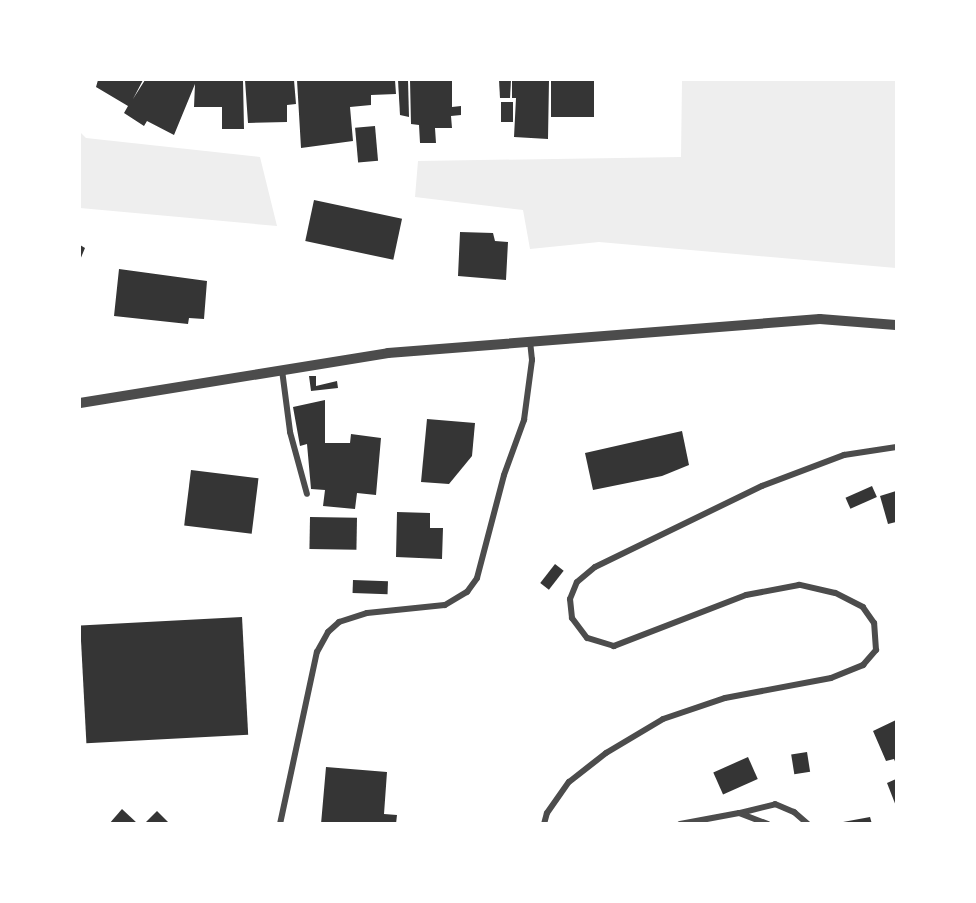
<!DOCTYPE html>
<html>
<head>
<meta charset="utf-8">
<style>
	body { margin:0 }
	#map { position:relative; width:976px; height:903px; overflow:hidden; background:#fff; font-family:"Asap Condensed",sans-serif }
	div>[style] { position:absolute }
	.green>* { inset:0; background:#eee }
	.building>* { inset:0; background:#353535; transform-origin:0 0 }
	.minor>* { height:6px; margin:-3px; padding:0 3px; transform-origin:3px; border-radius:3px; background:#4c4c4c }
	.tertiary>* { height:10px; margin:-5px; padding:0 5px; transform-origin:5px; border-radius:5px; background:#4c4c4c }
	span { translate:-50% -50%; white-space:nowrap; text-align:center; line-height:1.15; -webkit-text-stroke:6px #fff; paint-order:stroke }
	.frame { position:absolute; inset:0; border:81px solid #fff; pointer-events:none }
</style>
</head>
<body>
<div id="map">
	<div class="green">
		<i style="clip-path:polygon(682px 80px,896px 80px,896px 268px,599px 242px,530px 249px,523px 210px,415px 197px,418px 161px,681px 157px)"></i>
		<i style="clip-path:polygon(80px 132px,86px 138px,260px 157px,277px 226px,80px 208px)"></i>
	</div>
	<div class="building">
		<i style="clip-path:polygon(98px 80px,143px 80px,133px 99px,145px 80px,243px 80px,244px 129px,222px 129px,222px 107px,194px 107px,195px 84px,174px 135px,147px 121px,144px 126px,124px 113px,128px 106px,96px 87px)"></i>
		<i style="clip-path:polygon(245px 80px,294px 80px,296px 104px,287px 105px,287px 122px,248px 123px)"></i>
		<i style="clip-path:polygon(297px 80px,395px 80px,396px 94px,371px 95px,371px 105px,350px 107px,353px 141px,301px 148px)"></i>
		<i style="clip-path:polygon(398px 80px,408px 80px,409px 117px,400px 115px)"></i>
		<i style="clip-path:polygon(410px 80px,452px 80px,452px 107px,461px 106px,461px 115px,451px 116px,452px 128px,435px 128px,436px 143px,420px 143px,419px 125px,411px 124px)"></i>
		<i style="clip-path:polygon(499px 80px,511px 80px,510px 98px,500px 98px)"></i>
		<i style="clip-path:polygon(512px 80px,549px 80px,548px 139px,514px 137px,516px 98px,512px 98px)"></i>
		<i style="left:551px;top:80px;width:43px;height:37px"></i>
		<i style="left:501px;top:102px;width:12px;height:20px"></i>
		<i style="left:375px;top:126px;width:35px;height:20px;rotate:85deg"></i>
		<i style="left:314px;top:200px;width:90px;height:42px;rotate:12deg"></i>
		<i style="clip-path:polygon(460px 232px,493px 233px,495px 241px,508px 242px,506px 280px,458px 276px)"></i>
		<i style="clip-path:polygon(80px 245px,85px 248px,80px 260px)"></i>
		<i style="clip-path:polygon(119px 269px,207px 281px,204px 319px,189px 318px,188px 324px,114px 316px)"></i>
		<i style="clip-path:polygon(309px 376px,316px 376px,316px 386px,337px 381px,338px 388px,311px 391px)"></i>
		<i style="clip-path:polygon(325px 400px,325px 443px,350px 443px,351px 434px,381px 438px,376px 495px,357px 493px,355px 509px,323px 506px,325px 490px,311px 489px,307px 444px,300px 446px,293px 407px)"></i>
		<i style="clip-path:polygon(427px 419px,475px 423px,472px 456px,449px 484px,421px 482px)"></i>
		<i style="clip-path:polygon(682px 431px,689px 465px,662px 476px,593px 490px,585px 453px)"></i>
		<i style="left:191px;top:470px;width:68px;height:56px;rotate:7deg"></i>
		<i style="left:872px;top:486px;width:12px;height:29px;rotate:66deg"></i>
		<i style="clip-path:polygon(896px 491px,896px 522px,888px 524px,880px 496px)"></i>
		<i style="clip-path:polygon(397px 512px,430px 513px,430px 528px,443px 528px,442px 559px,396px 557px)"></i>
		<i style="left:310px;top:517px;width:47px;height:32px;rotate:1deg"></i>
		<i style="left:555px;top:564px;width:11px;height:24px;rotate:38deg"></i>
		<i style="left:353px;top:580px;width:35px;height:13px;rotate:2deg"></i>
		<i style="left:242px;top:617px;width:118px;height:162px;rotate:87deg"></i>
		<i style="clip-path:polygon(896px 720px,896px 764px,894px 759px,886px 761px,873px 731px)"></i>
		<i style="left:807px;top:752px;width:20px;height:16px;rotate:81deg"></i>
		<i style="left:748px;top:757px;width:24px;height:38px;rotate:66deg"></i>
		<i style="clip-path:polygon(326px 767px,387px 772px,384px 814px,397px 815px,396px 824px,321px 824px)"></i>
		<i style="clip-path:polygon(896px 779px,896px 806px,887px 783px)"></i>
		<i style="clip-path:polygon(122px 809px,138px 824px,109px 824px)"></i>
		<i style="clip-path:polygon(157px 811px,170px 824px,144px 824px)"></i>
		<i style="clip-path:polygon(870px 817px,872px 824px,843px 824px,843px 822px)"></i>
	</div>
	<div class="minor">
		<i style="left:282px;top:370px;width:63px;rotate:82.6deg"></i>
		<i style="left:290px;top:432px;width:64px;rotate:74.7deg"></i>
		<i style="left:740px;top:813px;width:36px;rotate:-14deg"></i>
		<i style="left:775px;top:804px;width:21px;rotate:23deg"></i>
		<i style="left:794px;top:812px;width:18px;rotate:41deg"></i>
		<i style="left:280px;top:824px;width:176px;rotate:-77.9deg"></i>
		<i style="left:317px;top:652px;width:23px;rotate:-61deg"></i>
		<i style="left:328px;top:632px;width:15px;rotate:-42deg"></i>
		<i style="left:339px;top:622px;width:29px;rotate:-18deg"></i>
		<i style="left:367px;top:613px;width:78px;rotate:-5.9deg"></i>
		<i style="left:445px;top:605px;width:26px;rotate:-31deg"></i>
		<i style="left:467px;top:592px;width:17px;rotate:-54deg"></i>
		<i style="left:477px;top:578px;width:106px;rotate:-75.3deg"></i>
		<i style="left:504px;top:475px;width:59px;rotate:-70deg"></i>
		<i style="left:524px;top:420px;width:61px;rotate:-82.4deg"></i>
		<i style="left:532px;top:360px;width:18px;rotate:-96deg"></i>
		<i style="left:544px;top:824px;width:11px;rotate:-75deg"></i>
		<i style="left:547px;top:813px;width:38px;rotate:-55deg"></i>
		<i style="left:569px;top:782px;width:47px;rotate:-38.1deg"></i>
		<i style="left:606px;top:753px;width:66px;rotate:-30.8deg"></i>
		<i style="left:663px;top:719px;width:65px;rotate:-18.7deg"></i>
		<i style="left:725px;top:698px;width:108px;rotate:-10.7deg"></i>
		<i style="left:831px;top:678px;width:35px;rotate:-22deg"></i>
		<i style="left:863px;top:665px;width:20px;rotate:-49deg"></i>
		<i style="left:876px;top:650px;width:27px;rotate:-94deg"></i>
		<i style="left:874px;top:623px;width:19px;rotate:-125deg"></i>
		<i style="left:863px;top:607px;width:31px;rotate:-153deg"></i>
		<i style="left:835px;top:593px;width:37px;rotate:-167deg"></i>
		<i style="left:799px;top:585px;width:54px;rotate:169.3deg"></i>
		<i style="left:746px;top:595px;width:142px;rotate:158.9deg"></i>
		<i style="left:614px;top:646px;width:28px;rotate:-163deg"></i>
		<i style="left:587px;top:638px;width:25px;rotate:-127deg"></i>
		<i style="left:572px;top:618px;width:19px;rotate:-96deg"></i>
		<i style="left:570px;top:599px;width:18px;rotate:-68deg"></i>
		<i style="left:577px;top:582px;width:23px;rotate:-40deg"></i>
		<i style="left:595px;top:567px;width:186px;rotate:-25.9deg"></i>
		<i style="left:762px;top:486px;width:88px;rotate:-20.7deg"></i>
		<i style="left:844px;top:455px;width:53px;rotate:-8.7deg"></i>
		<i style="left:680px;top:824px;width:60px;rotate:-10.6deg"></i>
		<i style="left:739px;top:813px;width:31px;rotate:21deg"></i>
	</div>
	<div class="tertiary">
		<i style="left:80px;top:403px;width:312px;rotate:-9.2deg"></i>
		<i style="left:388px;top:353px;width:433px;rotate:-4.5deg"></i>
		<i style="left:820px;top:319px;width:76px;rotate:4.5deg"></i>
	</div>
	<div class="frame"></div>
</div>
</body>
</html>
